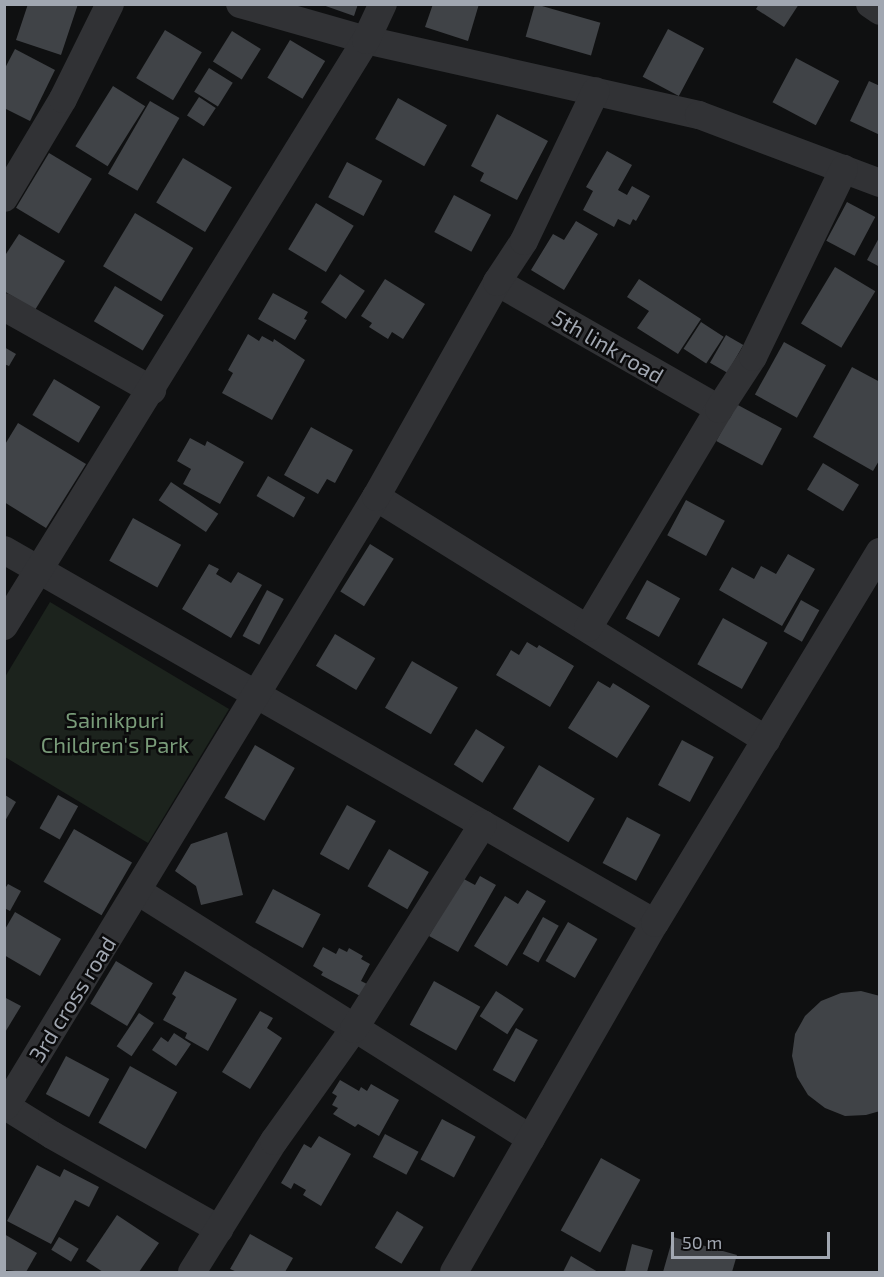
<!DOCTYPE html>
<html>
<head>
<meta charset="utf-8">
<style>
	body { margin:0 }
	#map { position:relative; width:884px; height:1277px; overflow:hidden; background:#0f1011; font-family:"Exo 2",sans-serif }
	div>[style] { position:absolute }
	.green>* { inset:0; background:#1c231d }
	.building>* { inset:0; background:#404347; transform-origin:0 0 }
	.minor>* { height:28px; margin:-14px; padding:0 14px; transform-origin:14px; border-radius:14px; background:#313235 }
	span { translate:-50% -50%; white-space:nowrap; text-align:center; line-height:1.15; -webkit-text-stroke:5px #0b0b0c; paint-order:stroke }
	.street-label { font-size:22px; color:#a1a7b1 }
	.park-label { font-size:22px; color:#799b79 }
	.frame { position:absolute; inset:0; border:6px solid #a1a7b1; pointer-events:none }
	.scale { position:absolute; left:671px; top:1232px; width:159px; height:27px; box-sizing:border-box; border:3px solid #a1a7b1; border-top:0; padding-left:8px; font-size:18px; line-height:21px; white-space:nowrap; color:#a1a7b1; -webkit-text-stroke:4px #0b0b0c; paint-order:stroke }
</style>
</head>
<body>
<div id="map">
	<div class="green">
		<i style="clip-path:polygon(50px 602px,229px 709px,148px 843px,5px 757px,5px 677px)"></i>
	</div>
	<div class="building">
		<i style="clip-path:polygon(28px 4px,78px 4px,61px 55px,16px 40px)"></i>
		<i style="clip-path:polygon(320px 4px,358px 4px,354px 16px)"></i>
		<i style="clip-path:polygon(433px 4px,479px 4px,468px 41px,425px 27px)"></i>
		<i style="left:535px;top:4px;width:68px;height:34px;rotate:16deg"></i>
		<i style="clip-path:polygon(759px 4px,799px 4px,784px 27px,756px 9px)"></i>
		<i style="left:668px;top:29px;width:41px;height:54px;rotate:28deg"></i>
		<i style="left:165px;top:30px;width:43px;height:56px;rotate:31deg"></i>
		<i style="left:232px;top:31px;width:34px;height:36px;rotate:32deg"></i>
		<i style="left:290px;top:40px;width:41px;height:44px;rotate:31deg"></i>
		<i style="clip-path:polygon(15px 49px,55px 70px,30px 121px,4px 108px,4px 70px)"></i>
		<i style="left:796px;top:58px;width:49px;height:50px;rotate:28deg"></i>
		<i style="left:209px;top:68px;width:28px;height:28px;rotate:32deg"></i>
		<i style="clip-path:polygon(869px 81px,880px 86px,880px 135px,850px 121px)"></i>
		<i style="left:113px;top:86px;width:38px;height:71px;rotate:32deg"></i>
		<i style="left:199px;top:97px;width:20px;height:22px;rotate:33deg"></i>
		<i style="left:398px;top:98px;width:56px;height:47px;rotate:29deg"></i>
		<i style="left:150px;top:101px;width:34px;height:84px;rotate:30deg"></i>
		<i style="clip-path:polygon(497px 114px,548px 141px,517px 200px,480px 181px,484px 173px,471px 166px)"></i>
		<i style="clip-path:polygon(607px 151px,632px 165px,618px 190px,627px 195px,632px 186px,650px 196px,636px 221px,633px 219px,630px 225px,618px 219px,614px 227px,583px 210px,593px 191px,586px 187px)"></i>
		<i style="left:49px;top:153px;width:50px;height:64px;rotate:31deg"></i>
		<i style="left:183px;top:158px;width:57px;height:52px;rotate:31deg"></i>
		<i style="left:347px;top:162px;width:40px;height:40px;rotate:28deg"></i>
		<i style="left:454px;top:195px;width:42px;height:42px;rotate:28deg"></i>
		<i style="left:847px;top:202px;width:32px;height:44px;rotate:28deg"></i>
		<i style="left:316px;top:203px;width:44px;height:54px;rotate:31deg"></i>
		<i style="left:135px;top:213px;width:68px;height:62px;rotate:31deg"></i>
		<i style="clip-path:polygon(576px 221px,598px 234px,564px 290px,531px 270px,553px 234px,564px 240px)"></i>
		<i style="clip-path:polygon(19px 234px,65px 261px,35px 310px,4px 291px,4px 257px)"></i>
		<i style="clip-path:polygon(880px 236px,880px 267px,867px 260px)"></i>
		<i style="left:835px;top:267px;width:47px;height:66px;rotate:31deg"></i>
		<i style="left:340px;top:274px;width:30px;height:34px;rotate:34deg"></i>
		<i style="clip-path:polygon(385px 279px,425px 304px,403px 339px,392px 332px,388px 339px,369px 327px,372px 323px,361px 316px)"></i>
		<i style="clip-path:polygon(639px 279px,701px 319px,678px 354px,637px 328px,649px 311px,627px 297px)"></i>
		<i style="left:115px;top:286px;width:57px;height:41px;rotate:31deg"></i>
		<i style="clip-path:polygon(273px 293px,308px 312px,304px 319px,307px 320px,295px 340px,258px 319px)"></i>
		<i style="left:701px;top:322px;width:27px;height:32px;rotate:33deg"></i>
		<i style="clip-path:polygon(248px 334px,259px 341px,262px 336px,273px 342px,274px 339px,305px 360px,272px 420px,222px 393px,233px 373px,228px 370px)"></i>
		<i style="left:726px;top:335px;width:20px;height:32px;rotate:30deg"></i>
		<i style="left:784px;top:342px;width:48px;height:60px;rotate:29deg"></i>
		<i style="clip-path:polygon(4px 347px,16px 354px,9px 366px,4px 364px)"></i>
		<i style="clip-path:polygon(852px 367px,880px 382px,880px 459px,873px 471px,813px 437px)"></i>
		<i style="left:54px;top:379px;width:54px;height:42px;rotate:31deg"></i>
		<i style="left:736px;top:404px;width:52px;height:42px;rotate:28deg"></i>
		<i style="clip-path:polygon(18px 423px,86px 464px,46px 528px,4px 502px,4px 446px)"></i>
		<i style="clip-path:polygon(311px 427px,353px 450px,335px 483px,327px 479px,318px 494px,284px 475px)"></i>
		<i style="clip-path:polygon(190px 438px,205px 446px,207px 441px,244px 462px,220px 504px,183px 484px,191px 469px,177px 461px)"></i>
		<i style="left:823px;top:463px;width:42px;height:31px;rotate:31deg"></i>
		<i style="left:268px;top:476px;width:43px;height:23px;rotate:30deg"></i>
		<i style="left:171px;top:482px;width:57px;height:22px;rotate:34deg"></i>
		<i style="left:686px;top:500px;width:44px;height:40px;rotate:28deg"></i>
		<i style="left:133px;top:518px;width:55px;height:49px;rotate:29deg"></i>
		<i style="left:370px;top:544px;width:28px;height:56px;rotate:32deg"></i>
		<i style="clip-path:polygon(788px 554px,815px 569px,782px 626px,719px 590px,732px 567px,754px 579px,761px 566px,776px 574px)"></i>
		<i style="clip-path:polygon(209px 564px,219px 569px,216px 574px,231px 583px,238px 572px,262px 585px,231px 638px,182px 609px)"></i>
		<i style="left:647px;top:580px;width:38px;height:44px;rotate:29deg"></i>
		<i style="left:267px;top:590px;width:19px;height:52px;rotate:28deg"></i>
		<i style="left:801px;top:600px;width:21px;height:36px;rotate:29deg"></i>
		<i style="left:723px;top:618px;width:51px;height:53px;rotate:29deg"></i>
		<i style="left:335px;top:634px;width:47px;height:37px;rotate:31deg"></i>
		<i style="clip-path:polygon(527px 642px,537px 648px,539px 645px,574px 666px,550px 707px,496px 675px,511px 650px,519px 655px)"></i>
		<i style="left:412px;top:661px;width:53px;height:54px;rotate:30deg"></i>
		<i style="clip-path:polygon(598px 681px,610px 688px,613px 683px,650px 706px,617px 758px,568px 728px)"></i>
		<i style="left:476px;top:729px;width:34px;height:42px;rotate:32deg"></i>
		<i style="left:682px;top:740px;width:36px;height:51px;rotate:28deg"></i>
		<i style="left:255px;top:745px;width:46px;height:61px;rotate:30deg"></i>
		<i style="left:539px;top:765px;width:65px;height:51px;rotate:31deg"></i>
		<i style="clip-path:polygon(5px 795px,16px 802px,5px 821px)"></i>
		<i style="left:58px;top:795px;width:23px;height:38px;rotate:29deg"></i>
		<i style="left:347px;top:805px;width:33px;height:56px;rotate:29deg"></i>
		<i style="left:627px;top:817px;width:38px;height:52px;rotate:28deg"></i>
		<i style="left:74px;top:829px;width:67px;height:61px;rotate:30deg"></i>
		<i style="clip-path:polygon(227px 832px,243px 895px,201px 905px,196px 886px,175px 871px,191px 844px)"></i>
		<i style="left:389px;top:849px;width:46px;height:43px;rotate:30deg"></i>
		<i style="clip-path:polygon(480px 876px,496px 885px,458px 952px,429px 936px,462px 878px,475px 885px)"></i>
		<i style="clip-path:polygon(8px 884px,21px 891px,10px 911px,4px 908px,4px 890px)"></i>
		<i style="left:273px;top:889px;width:54px;height:38px;rotate:28deg"></i>
		<i style="clip-path:polygon(527px 890px,546px 901px,507px 966px,474px 946px,505px 896px,518px 904px)"></i>
		<i style="clip-path:polygon(15px 912px,61px 939px,40px 976px,4px 955px,4px 931px)"></i>
		<i style="left:543px;top:917px;width:18px;height:42px;rotate:29deg"></i>
		<i style="left:568px;top:922px;width:34px;height:45px;rotate:30deg"></i>
		<i style="clip-path:polygon(323px 947px,336px 954px,339px 948px,347px 952px,349px 948px,363px 956px,361px 959px,370px 964px,361px 981px,369px 985px,362px 997px,321px 975px,323px 972px,313px 966px)"></i>
		<i style="left:116px;top:961px;width:43px;height:50px;rotate:31deg"></i>
		<i style="clip-path:polygon(185px 971px,237px 999px,208px 1051px,185px 1038px,187px 1033px,163px 1020px,176px 997px,172px 994px)"></i>
		<i style="left:434px;top:981px;width:53px;height:50px;rotate:29deg"></i>
		<i style="left:496px;top:991px;width:33px;height:30px;rotate:33deg"></i>
		<i style="clip-path:polygon(861px 991px,880px 996px,880px 1111px,866px 1115px,845px 1116px,825px 1108px,808px 1095px,797px 1077px,792px 1056px,795px 1034px,805px 1016px,821px 1001px,841px 993px)"></i>
		<i style="clip-path:polygon(4px 997px,21px 1006px,4px 1034px)"></i>
		<i style="clip-path:polygon(260px 1011px,273px 1018px,267px 1028px,282px 1038px,250px 1089px,222px 1072px)"></i>
		<i style="left:139px;top:1013px;width:18px;height:40px;rotate:34deg"></i>
		<i style="left:516px;top:1028px;width:25px;height:48px;rotate:29deg"></i>
		<i style="clip-path:polygon(174px 1033px,191px 1044px,176px 1066px,152px 1050px,161px 1037px,168px 1042px)"></i>
		<i style="left:66px;top:1056px;width:49px;height:43px;rotate:28deg"></i>
		<i style="left:130px;top:1066px;width:54px;height:65px;rotate:29deg"></i>
		<i style="clip-path:polygon(340px 1080px,359px 1091px,361px 1087px,367px 1091px,371px 1084px,399px 1100px,379px 1136px,358px 1124px,355px 1127px,333px 1114px,338px 1108px,332px 1105px,337px 1096px,332px 1093px)"></i>
		<i style="left:442px;top:1119px;width:38px;height:46px;rotate:28deg"></i>
		<i style="left:385px;top:1134px;width:38px;height:26px;rotate:28deg"></i>
		<i style="clip-path:polygon(319px 1136px,351px 1154px,321px 1206px,303px 1195px,306px 1190px,294px 1183px,291px 1189px,281px 1183px,304px 1144px,311px 1148px)"></i>
		<i style="left:601px;top:1158px;width:45px;height:83px;rotate:29deg"></i>
		<i style="clip-path:polygon(37px 1165px,60px 1177px,64px 1169px,99px 1187px,89px 1207px,75px 1200px,51px 1244px,7px 1221px)"></i>
		<i style="left:397px;top:1211px;width:31px;height:43px;rotate:31deg"></i>
		<i style="clip-path:polygon(117px 1215px,159px 1243px,139px 1272px,103px 1272px,86px 1261px)"></i>
		<i style="clip-path:polygon(4px 1234px,37px 1253px,26px 1272px,4px 1270px)"></i>
		<i style="clip-path:polygon(250px 1234px,293px 1258px,285px 1272px,237px 1272px,230px 1269px)"></i>
		<i style="left:59px;top:1237px;width:23px;height:15px;rotate:31deg"></i>
		<i style="clip-path:polygon(673px 1237px,737px 1255px,732px 1272px,663px 1272px)"></i>
		<i style="clip-path:polygon(632px 1244px,653px 1250px,647px 1272px,625px 1272px)"></i>
		<i style="clip-path:polygon(571px 1256px,598px 1272px,563px 1272px)"></i>
	</div>
	<div class="minor">
		<i style="left:240px;top:4px;width:131px;rotate:15.9deg"></i>
		<i style="left:366px;top:40px;width:341px;rotate:12.7deg"></i>
		<i style="left:699px;top:115px;width:193px;rotate:20.6deg"></i>
		<i style="left:870px;top:4px;width:12px;rotate:35deg"></i>
		<i style="left:4px;top:198px;width:115px;rotate:-59.2deg"></i>
		<i style="left:63px;top:99px;width:106px;rotate:-63.7deg"></i>
		<i style="left:497px;top:282px;width:256px;rotate:29.8deg"></i>
		<i style="left:4px;top:307px;width:170px;rotate:29.3deg"></i>
		<i style="left:376px;top:497px;width:460px;rotate:31.9deg"></i>
		<i style="left:4px;top:550px;width:750px;rotate:29.81deg"></i>
		<i style="left:4px;top:626px;width:689px;rotate:-58.29deg"></i>
		<i style="left:366px;top:40px;width:40px;rotate:-65deg"></i>
		<i style="left:588px;top:628px;width:255px;rotate:-59.1deg"></i>
		<i style="left:719px;top:409px;width:62px;rotate:-56.8deg"></i>
		<i style="left:753px;top:357px;width:209px;rotate:-64.2deg"></i>
		<i style="left:139px;top:892px;width:463px;rotate:32.2deg"></i>
		<i style="left:4px;top:1105px;width:57px;rotate:32deg"></i>
		<i style="left:52px;top:1135px;width:192px;rotate:29.4deg"></i>
		<i style="left:6px;top:1106px;width:713px;rotate:-58.72deg"></i>
		<i style="left:376px;top:497px;width:247px;rotate:-60.6deg"></i>
		<i style="left:497px;top:282px;width:49px;rotate:-56.6deg"></i>
		<i style="left:524px;top:241px;width:166px;rotate:-64.4deg"></i>
		<i style="left:192px;top:1272px;width:155px;rotate:-58deg"></i>
		<i style="left:274px;top:1141px;width:138px;rotate:-54.5deg"></i>
		<i style="left:354px;top:1029px;width:242px;rotate:-57.8deg"></i>
		<i style="left:454px;top:1272px;width:403px;rotate:-60.1deg"></i>
		<i style="left:655px;top:923px;width:434px;rotate:-58.8deg"></i>
	</div>
	<div class="street-label">
		<span style="left:608px;top:346px;rotate:30deg">5th link road</span>
		<span style="left:72px;top:999px;rotate:-58deg">3rd cross road</span>
	</div>
	<div class="park-label">
		<span style="left:115px;top:732px">Sainikpuri<br>Children's Park</span>
	</div>
	<div class="frame"></div>
	<div class="scale">50 m</div>
</div>
</body>
</html>
